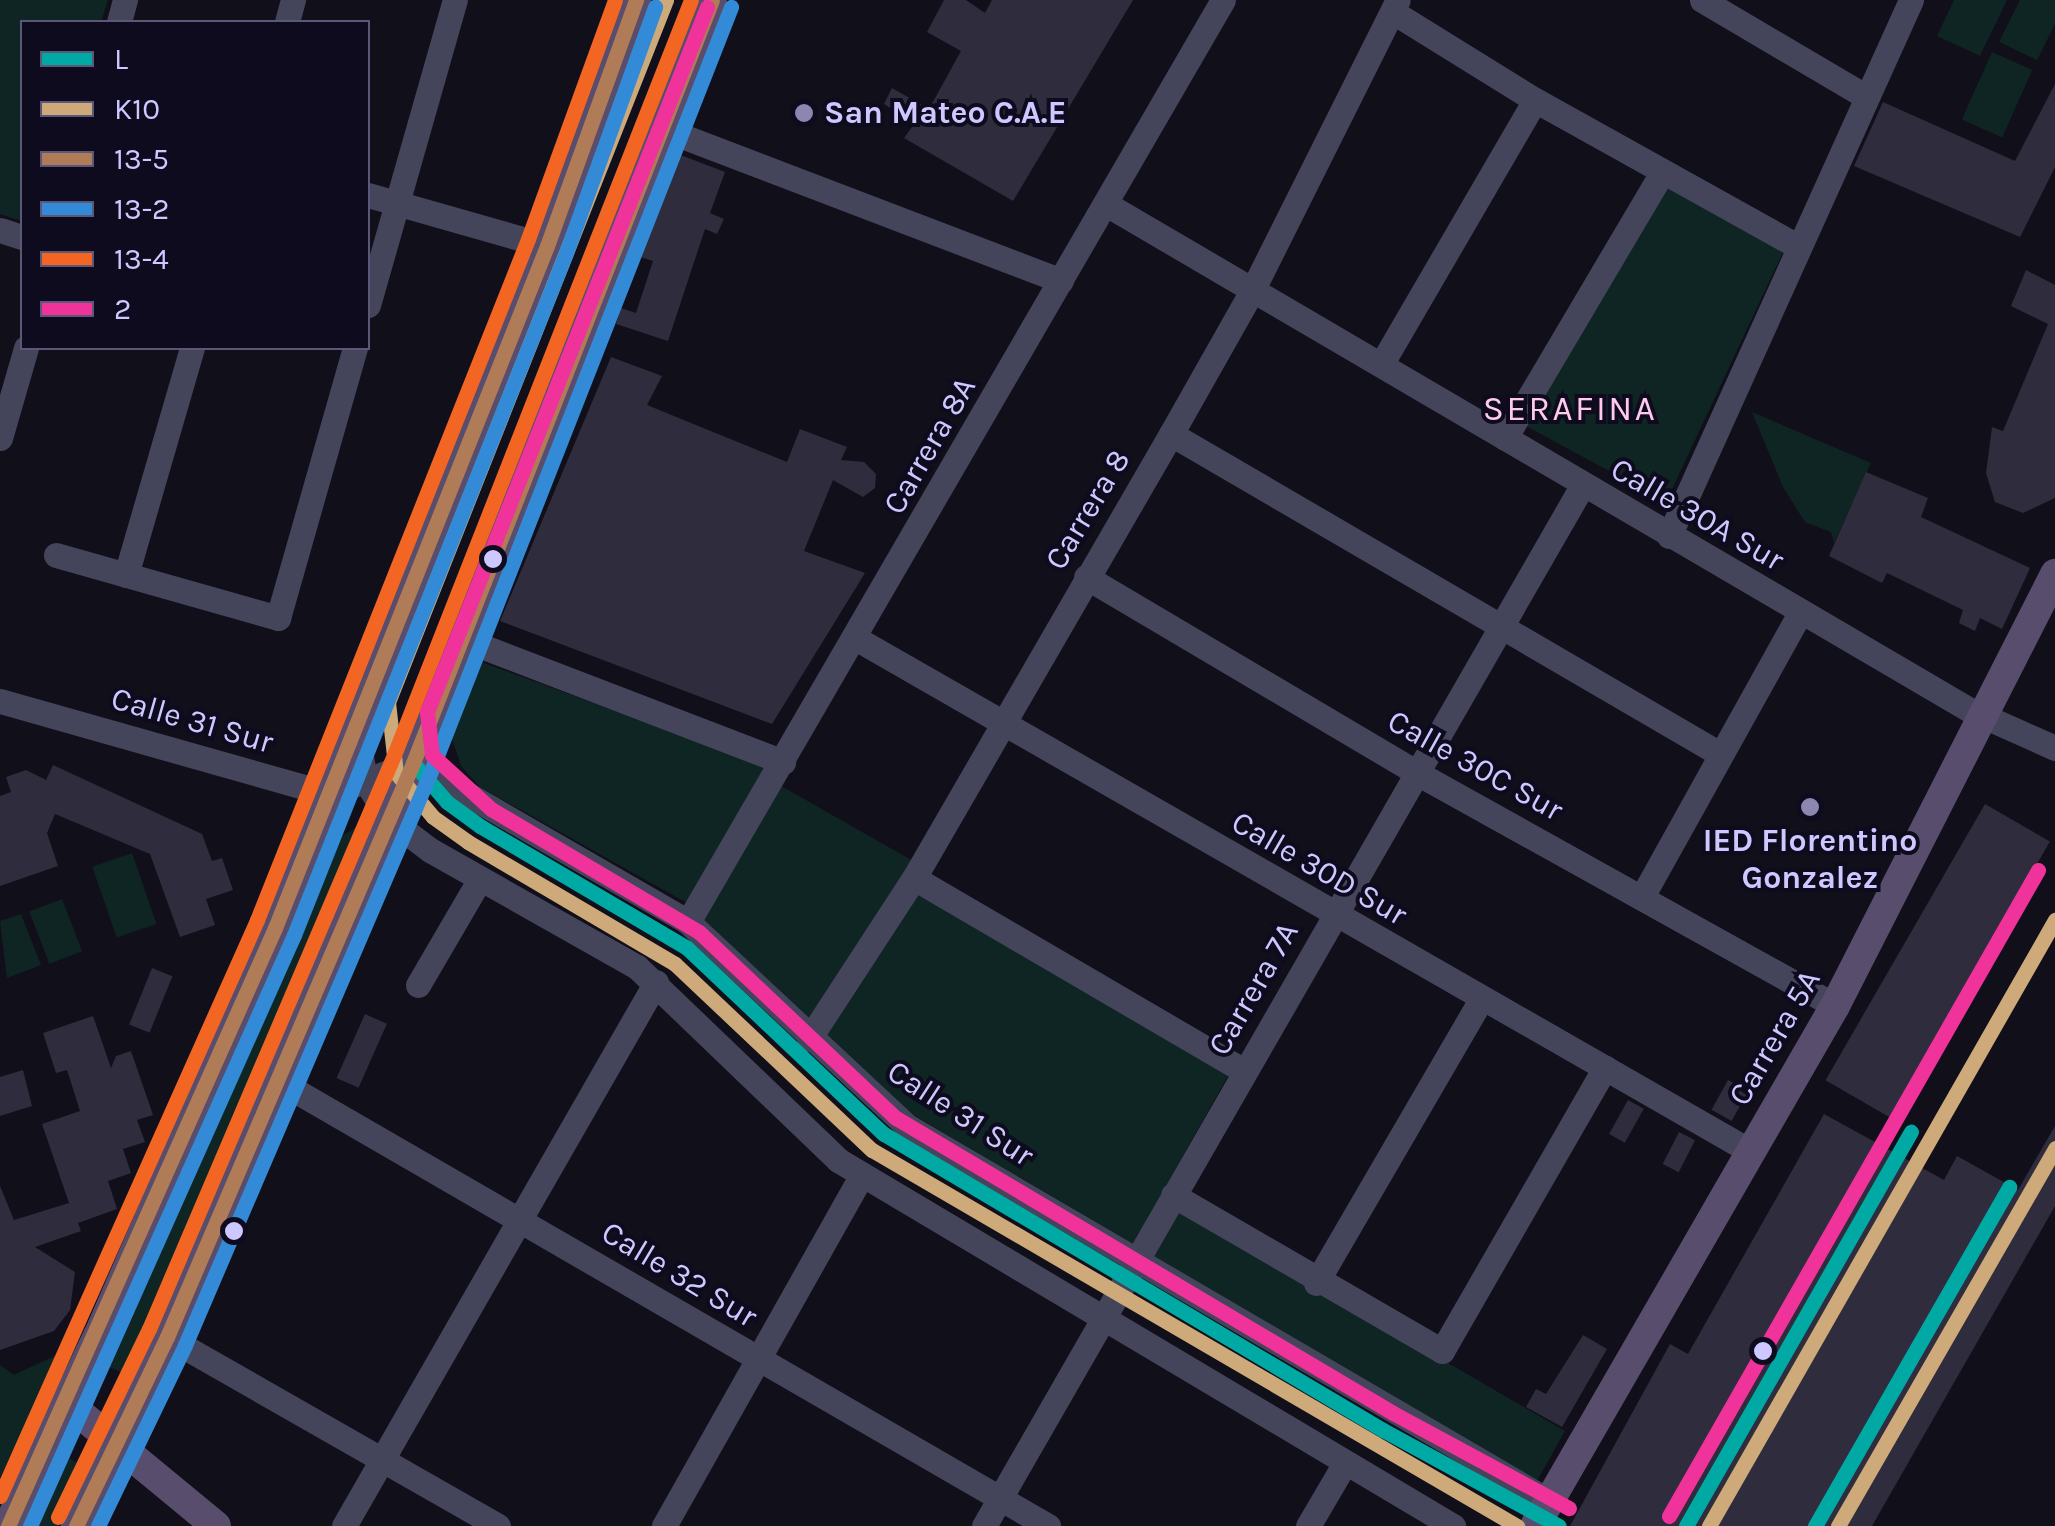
<!DOCTYPE html>
<html>
<head>
<meta charset="utf-8">
<style>
	body { margin:0 }
	#map { position:relative; width:2055px; height:1526px; overflow:hidden; background:#110f1a; font-family:Karla,sans-serif }
	div>[style] { position:absolute }
	.green>* { inset:0; background:#0f2524; transform-origin:0 0 }
	.building>* { inset:0; background:#2f2c3d; transform-origin:0 0 }
	.minor>* { height:25px; margin:-12.5px; padding:0 12.5px; transform-origin:12.5px; border-radius:12.5px; background:#44445b }
	.major>* { height:30px; margin:-15px; padding:0 15px; transform-origin:15px; border-radius:15px; background:#584d6c }
	.bus-1>* { height:15px; margin:-7.5px; padding:0 7.5px; transform-origin:7.5px; border-radius:7.5px; background:#00a9a4 }
	.bus-2>* { height:15px; margin:-7.5px; padding:0 7.5px; transform-origin:7.5px; border-radius:7.5px; background:#ceaa7a }
	.bus-3>* { height:15px; margin:-7.5px; padding:0 7.5px; transform-origin:7.5px; border-radius:7.5px; background:#b07c57 }
	.bus-4>* { height:15px; margin:-7.5px; padding:0 7.5px; transform-origin:7.5px; border-radius:7.5px; background:#338bd7 }
	.bus-5>* { height:15px; margin:-7.5px; padding:0 7.5px; transform-origin:7.5px; border-radius:7.5px; background:#f26522 }
	.bus-6>* { height:15px; margin:-7.5px; padding:0 7.5px; transform-origin:7.5px; border-radius:7.5px; background:#ef339a }
	.dots>* { width:28px; height:28px; translate:-50% -50%; box-sizing:border-box; border:5px solid #0e0b1e; border-radius:50% }
	span { translate:-50% -50%; white-space:nowrap; text-align:center; line-height:1.15; -webkit-text-stroke:8px #0e0b1e; paint-order:stroke }
	.poi-label { font-size:32px; color:#cdc8ff; font-weight:700 }
	.left { translate:0 -50%; text-align:left }
	.street-label { font-size:32px; color:#cdc8ff }
	.neighbourhood-label { font-size:35px; color:#ffcaed; letter-spacing:2.5px }
	.legend { position:absolute; left:20px; top:20px; width:350px; height:330px; box-sizing:border-box; background:#0e0b1e; border:2px solid #5a5778; margin:0; padding:12px 18px; list-style:none; font-size:30px; color:#cdc8ff }
	.legend li { display:flex; align-items:center; gap:20px; height:50px }
	.legend b { width:50px; border:2px solid #5a5778 }
</style>
</head>
<body>
<div id="map">
	<div class="green">
		<i style="clip-path:polygon(0 0,108px 0,101px 22px,22px 22px,22px 221px,0 214px)"></i>
		<i style="clip-path:polygon(1954px 0,2007px 0,1980px 56px,1937px 36px)"></i>
		<i style="clip-path:polygon(2020px 0,2055px 0,2055px 24px,2037px 60px,1999px 42px)"></i>
		<i style="left:1992px;top:52px;width:44px;height:74px;rotate:24deg"></i>
		<i style="clip-path:polygon(1667px 185px,1784px 250px,1666px 502px,1526px 426px)"></i>
		<i style="clip-path:polygon(1752px 412px,1871px 463px,1834px 543px,1831px 532px,1805px 522px,1783px 487px)"></i>
		<i style="clip-path:polygon(470px 658px,766px 766px,762px 775px,913px 861px,904px 879px,1232px 1069px,1160px 1196px,1565px 1431px,1537px 1481px,917px 1117px,883px 1093px,687px 903px,480px 787px,461px 766px,448px 726px)"></i>
		<i style="clip-path:polygon(359px 826px,365px 838px,133px 1377px,101px 1364px,324px 846px)"></i>
		<i style="left:132px;top:853px;width:75px;height:42px;rotate:71deg"></i>
		<i style="left:62px;top:899px;width:56px;height:35px;rotate:69deg"></i>
		<i style="clip-path:polygon(21px 914px,41px 965px,7px 978px,0 921px)"></i>
		<i style="clip-path:polygon(61px 1353px,0 1477px,0 1365px,14px 1375px)"></i>
		<i style="clip-path:polygon(58px 1451px,85px 1468px,58px 1526px,24px 1526px)"></i>
	</div>
	<div class="building">
		<i style="clip-path:polygon(944px 0,966px 0,985px 13px,992px 0,1133px 0,1013px 201px,904px 138px,915px 123px,884px 104px,892px 88px,929px 109px,961px 51px,927px 32px)"></i>
		<i style="clip-path:polygon(2055px 84px,2055px 167px,2020px 237px,1854px 166px,1883px 102px,2015px 161px)"></i>
		<i style="clip-path:polygon(678px 154px,725px 172px,710px 213px,724px 219px,717px 234px,705px 229px,668px 341px,616px 324px,621px 308px,636px 313px,653px 261px,640px 257px)"></i>
		<i style="clip-path:polygon(2026px 270px,2055px 285px,2055px 498px,2023px 513px,1995px 502px,1986px 473px,1992px 427px,2003px 431px,2048px 324px,2011px 306px)"></i>
		<i style="clip-path:polygon(611px 357px,662px 376px,647px 405px,787px 462px,800px 429px,847px 447px,841px 460px,864px 462px,876px 474px,875px 488px,863px 497px,833px 480px,804px 551px,865px 573px,772px 724px,500px 621px)"></i>
		<i style="clip-path:polygon(1866px 472px,1928px 498px,1921px 517px,2030px 568px,2002px 629px,1980px 618px,1975px 631px,1959px 623px,1963px 610px,1887px 573px,1882px 583px,1829px 556px)"></i>
		<i style="clip-path:polygon(53px 765px,202px 834px,212px 861px,222px 858px,233px 890px,206px 899px,215px 925px,180px 937px,150px 854px,55px 814px,47px 833px,58px 866px,0 886px,0 796px,11px 792px,6px 777px,26px 770px,46px 780px)"></i>
		<i style="left:1985px;top:804px;width:75px;height:319px;rotate:30deg"></i>
		<i style="left:152px;top:968px;width:22px;height:61px;rotate:22deg"></i>
		<i style="left:365px;top:1014px;width:24px;height:70px;rotate:24deg"></i>
		<i style="clip-path:polygon(93px 1016px,111px 1068px,116px 1056px,131px 1051px,153px 1115px,137px 1120px,145px 1142px,123px 1149px,131px 1173px,108px 1181px,117px 1209px,78px 1223px,81px 1231px,35px 1247px,75px 1272px,70px 1310px,54px 1331px,0 1350px,0 1186px,14px 1220px,69px 1203px,42px 1124px,80px 1111px,67px 1070px,56px 1073px,43px 1033px)"></i>
		<i style="clip-path:polygon(23px 1070px,32px 1106px,0 1116px,0 1077px)"></i>
		<i style="left:1728px;top:1080px;width:23px;height:34px;rotate:29deg"></i>
		<i style="left:1628px;top:1100px;width:18px;height:39px;rotate:29deg"></i>
		<i style="clip-path:polygon(1824px 1114px,1944px 1180px,1957px 1156px,2018px 1190px,2055px 1126px,2055px 1206px,1872px 1526px,1570px 1526px,1670px 1344px,1688px 1354px)"></i>
		<i style="left:1679px;top:1132px;width:18px;height:36px;rotate:27deg"></i>
		<i style="clip-path:polygon(1583px 1335px,1607px 1349px,1562px 1427px,1526px 1407px,1536px 1389px,1546px 1394px)"></i>
	</div>
	<div class="minor">
		<i style="left:1702px;top:0;width:191px;rotate:30.5deg"></i>
		<i style="left:1393px;top:12px;width:167px;rotate:31.8deg"></i>
		<i style="left:1535px;top:100px;width:302px;rotate:29.1deg"></i>
		<i style="left:119px;top:22px;width:23px;rotate:-75deg"></i>
		<i style="left:287px;top:22px;width:23px;rotate:-75deg"></i>
		<i style="left:661px;top:128px;width:428px;rotate:20.9deg"></i>
		<i style="left:368px;top:195px;width:186px;rotate:15.9deg"></i>
		<i style="left:1106px;top:204px;width:1001px;rotate:30.36deg"></i>
		<i style="left:1970px;top:710px;width:93px;rotate:24.1deg"></i>
		<i style="left:0;top:230px;width:23px;rotate:18deg"></i>
		<i style="left:368px;top:305px;width:317px;rotate:-74.1deg"></i>
		<i style="left:1382px;top:363px;width:304px;rotate:-59.8deg"></i>
		<i style="left:1171px;top:434px;width:635px;rotate:30.24deg"></i>
		<i style="left:0;top:438px;width:94px;rotate:-73.9deg"></i>
		<i style="left:1505px;top:438px;width:309px;rotate:-59.4deg"></i>
		<i style="left:1669px;top:536px;width:588px;rotate:-65.7deg"></i>
		<i style="left:56px;top:555px;width:231px;rotate:15.8deg"></i>
		<i style="left:278px;top:618px;width:281px;rotate:-74.1deg"></i>
		<i style="left:126px;top:575px;width:236px;rotate:-73.8deg"></i>
		<i style="left:1086px;top:577px;width:385px;rotate:30.6deg"></i>
		<i style="left:1417px;top:773px;width:479px;rotate:29.1deg"></i>
		<i style="left:463px;top:639px;width:343px;rotate:21deg"></i>
		<i style="left:857px;top:639px;width:1029px;rotate:29.83deg"></i>
		<i style="left:0;top:701px;width:342px;rotate:15.8deg"></i>
		<i style="left:329px;top:794px;width:90px;rotate:-20.3deg"></i>
		<i style="left:413px;top:763px;width:318px;rotate:30deg"></i>
		<i style="left:688px;top:922px;width:299px;rotate:43deg"></i>
		<i style="left:907px;top:1126px;width:743px;rotate:30.29deg"></i>
		<i style="left:356px;top:726px;width:55px;rotate:80.5deg"></i>
		<i style="left:365px;top:780px;width:46px;rotate:58.4deg"></i>
		<i style="left:389px;top:819px;width:51px;rotate:37.1deg"></i>
		<i style="left:430px;top:850px;width:238px;rotate:29.5deg"></i>
		<i style="left:637px;top:967px;width:279px;rotate:43.8deg"></i>
		<i style="left:838px;top:1160px;width:716px;rotate:30.76deg"></i>
		<i style="left:914px;top:878px;width:382px;rotate:30.3deg"></i>
		<i style="left:1643px;top:895px;width:323px;rotate:-60.9deg"></i>
		<i style="left:688px;top:922px;width:1066px;rotate:-59.88deg"></i>
		<i style="left:418px;top:985px;width:123px;rotate:-59.7deg"></i>
		<i style="left:809px;top:1039px;width:192px;rotate:-56.9deg"></i>
		<i style="left:914px;top:878px;width:513px;rotate:-59.94deg"></i>
		<i style="left:1171px;top:434px;width:167px;rotate:-60.5deg"></i>
		<i style="left:1253px;top:289px;width:323px;rotate:-63.4deg"></i>
		<i style="left:277px;top:1080px;width:891px;rotate:30.05deg"></i>
		<i style="left:1173px;top:1195px;width:311px;rotate:30.1deg"></i>
		<i style="left:1442px;top:1351px;width:327px;rotate:-60.1deg"></i>
		<i style="left:1316px;top:1283px;width:328px;rotate:-59.8deg"></i>
		<i style="left:167px;top:1337px;width:381px;rotate:29.7deg"></i>
		<i style="left:344px;top:1526px;width:627px;rotate:-60.16deg"></i>
		<i style="left:664px;top:1526px;width:401px;rotate:-60.6deg"></i>
		<i style="left:984px;top:1526px;width:1200px;rotate:-60.1deg"></i>
		<i style="left:1308px;top:1526px;width:73px;rotate:-59.6deg"></i>
	</div>
	<div class="major">
		<i style="left:67px;top:1403px;width:193px;rotate:39.5deg"></i>
		<i style="left:8px;top:1526px;width:222px;rotate:-64.7deg"></i>
		<i style="left:103px;top:1325px;width:433px;rotate:-66.6deg"></i>
		<i style="left:275px;top:928px;width:734px;rotate:-68.26deg"></i>
		<i style="left:547px;top:246px;width:262px;rotate:-70.1deg"></i>
		<i style="left:76px;top:1526px;width:210px;rotate:-64.3deg"></i>
		<i style="left:167px;top:1337px;width:624px;rotate:-66.8deg"></i>
		<i style="left:413px;top:763px;width:819px;rotate:-68.6deg"></i>
		<i style="left:1535px;top:1526px;width:600px;rotate:-60.02deg"></i>
		<i style="left:1835px;top:1006px;width:485px;rotate:-63deg"></i>
	</div>
	<div class="bus-1">
		<i style="left:413px;top:763px;width:52px;rotate:48.9deg"></i>
		<i style="left:447px;top:802px;width:41px;rotate:36deg"></i>
		<i style="left:480px;top:826px;width:240px;rotate:30.5deg"></i>
		<i style="left:687px;top:948px;width:271px;rotate:43.4deg"></i>
		<i style="left:884px;top:1134px;width:580px;rotate:30.68deg"></i>
		<i style="left:1383px;top:1430px;width:200px;rotate:28.6deg"></i>
		<i style="left:1686px;top:1526px;width:454px;rotate:-60.3deg"></i>
		<i style="left:1815px;top:1526px;width:391px;rotate:-60.2deg"></i>
	</div>
	<div class="bus-2">
		<i style="left:666px;top:0;width:755px;rotate:111.6deg"></i>
		<i style="left:388px;top:702px;width:71px;rotate:83.6deg"></i>
		<i style="left:396px;top:773px;width:57px;rotate:49.9deg"></i>
		<i style="left:433px;top:817px;width:43px;rotate:35.5deg"></i>
		<i style="left:468px;top:842px;width:240px;rotate:30.5deg"></i>
		<i style="left:675px;top:964px;width:271px;rotate:43.4deg"></i>
		<i style="left:872px;top:1150px;width:747px;rotate:30.24deg"></i>
		<i style="left:1709px;top:1526px;width:698px;rotate:-60.28deg"></i>
		<i style="left:1838px;top:1526px;width:436px;rotate:-60.1deg"></i>
	</div>
	<div class="bus-3">
		<i style="left:8px;top:1526px;width:655px;rotate:-65.94deg"></i>
		<i style="left:275px;top:928px;width:734px;rotate:-68.26deg"></i>
		<i style="left:547px;top:246px;width:262px;rotate:-70.1deg"></i>
		<i style="left:76px;top:1526px;width:210px;rotate:-64.3deg"></i>
		<i style="left:167px;top:1337px;width:624px;rotate:-66.8deg"></i>
		<i style="left:413px;top:763px;width:819px;rotate:-68.6deg"></i>
	</div>
	<div class="bus-4">
		<i style="left:30px;top:1526px;width:647px;rotate:-65.93deg"></i>
		<i style="left:294px;top:935px;width:734px;rotate:-68.26deg"></i>
		<i style="left:566px;top:253px;width:262px;rotate:-70.1deg"></i>
		<i style="left:98px;top:1526px;width:201px;rotate:-64.3deg"></i>
		<i style="left:185px;top:1345px;width:624px;rotate:-66.8deg"></i>
		<i style="left:431px;top:771px;width:821px;rotate:-68.56deg"></i>
	</div>
	<div class="bus-5">
		<i style="left:0;top:1496px;width:631px;rotate:-65.95deg"></i>
		<i style="left:257px;top:920px;width:733px;rotate:-68.3deg"></i>
		<i style="left:528px;top:239px;width:254px;rotate:-70deg"></i>
		<i style="left:58px;top:1517px;width:209px;rotate:-64.2deg"></i>
		<i style="left:149px;top:1329px;width:624px;rotate:-66.89deg"></i>
		<i style="left:394px;top:755px;width:811px;rotate:-68.53deg"></i>
	</div>
	<div class="bus-6">
		<i style="left:707px;top:7px;width:759px;rotate:111.66deg"></i>
		<i style="left:427px;top:712px;width:43px;rotate:83.4deg"></i>
		<i style="left:432px;top:755px;width:80px;rotate:42.5deg"></i>
		<i style="left:491px;top:809px;width:242px;rotate:30.6deg"></i>
		<i style="left:699px;top:932px;width:271px;rotate:43.4deg"></i>
		<i style="left:896px;top:1118px;width:578px;rotate:30.69deg"></i>
		<i style="left:1393px;top:1413px;width:200px;rotate:28.4deg"></i>
		<i style="left:1669px;top:1516px;width:744px;rotate:-60.26deg"></i>
	</div>
	<div class="dots">
		<i style="left:804px;top:113px;background:#8b87af"></i>
		<i style="left:493px;top:559px;background:#cdc8ff"></i>
		<i style="left:1810px;top:807px;background:#8b87af"></i>
		<i style="left:234px;top:1231px;background:#cdc8ff"></i>
		<i style="left:1763px;top:1351px;background:#cdc8ff"></i>
	</div>
	<div class="poi-label">
		<span class="left" style="left:824px;top:113px">San Mateo C.A.E</span>
		<span style="left:1810px;top:860px">IED Florentino<br>Gonzalez</span>
	</div>
	<div class="street-label">
		<span style="left:930px;top:446px;rotate:-60deg">Carrera 8A</span>
		<span style="left:1088px;top:510px;rotate:-59deg">Carrera 8</span>
		<span style="left:1697px;top:515px;rotate:30deg">Calle 30A Sur</span>
		<span style="left:192px;top:721px;rotate:16deg">Calle 31 Sur</span>
		<span style="left:1475px;top:766px;rotate:29deg">Calle 30C Sur</span>
		<span style="left:1319px;top:869px;rotate:30deg">Calle 30D Sur</span>
		<span style="left:1254px;top:989px;rotate:-60deg">Carrera 7A</span>
		<span style="left:1775px;top:1038px;rotate:-60deg">Carrera 5A</span>
		<span style="left:960px;top:1114px;rotate:33deg">Calle 31 Sur</span>
		<span style="left:679px;top:1275px;rotate:31deg">Calle 32 Sur</span>
	</div>
	<div class="neighbourhood-label">
		<span style="left:1570px;top:409px">SERAFINA</span>
	</div>
	<ul class="legend">
	<li><b style="height:12px;background:#00a9a4"></b>L</li>
	<li><b style="height:12px;background:#ceaa7a"></b>K10</li>
	<li><b style="height:12px;background:#b07c57"></b>13-5</li>
	<li><b style="height:12px;background:#338bd7"></b>13-2</li>
	<li><b style="height:12px;background:#f26522"></b>13-4</li>
	<li><b style="height:12px;background:#ef339a"></b>2</li>
	</ul>
</div>
</body>
</html>
